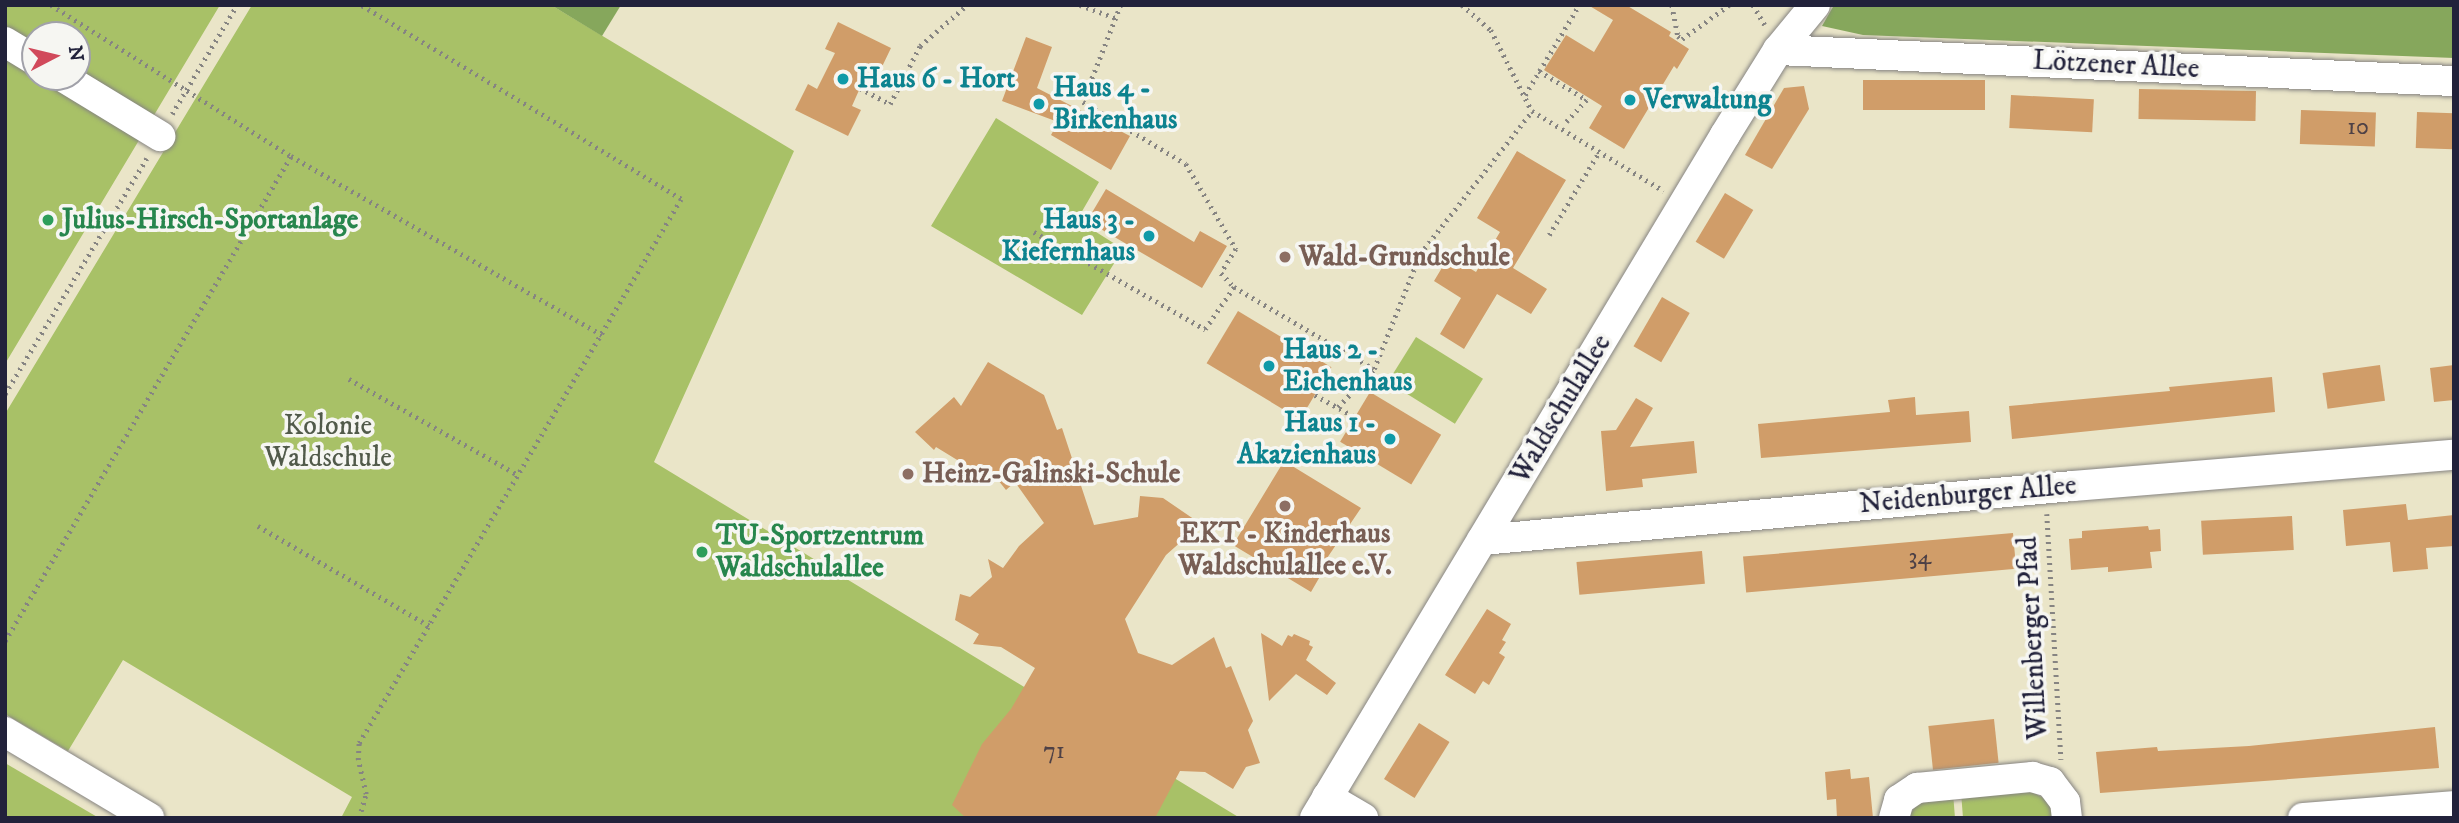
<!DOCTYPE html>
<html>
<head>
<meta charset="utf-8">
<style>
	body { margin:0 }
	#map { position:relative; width:2459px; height:823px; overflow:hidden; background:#eae5c8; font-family:"IM FELL DW Pica",serif }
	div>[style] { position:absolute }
	.green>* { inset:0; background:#a8c167; transform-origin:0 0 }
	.forest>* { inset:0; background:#86a75c }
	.building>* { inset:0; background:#d09d69; transform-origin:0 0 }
	.path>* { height:4.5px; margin-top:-2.25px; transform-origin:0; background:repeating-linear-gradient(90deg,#868482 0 2px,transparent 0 7px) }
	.roads { filter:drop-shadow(0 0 2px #868482) drop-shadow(0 0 2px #868482) }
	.minor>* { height:30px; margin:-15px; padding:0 15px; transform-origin:15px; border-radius:15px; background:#fff }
	.dots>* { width:19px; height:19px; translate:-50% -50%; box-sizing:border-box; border:4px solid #f6f6f2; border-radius:50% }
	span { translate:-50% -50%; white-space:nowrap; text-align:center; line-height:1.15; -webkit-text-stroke:7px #f6f6f2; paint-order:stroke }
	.number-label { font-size:24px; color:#4e4146 }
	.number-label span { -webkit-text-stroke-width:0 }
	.street-label { font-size:28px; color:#22223b }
	.culture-label { font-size:28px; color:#0d838f; font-weight:700 }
	.left { translate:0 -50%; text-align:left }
	.right { translate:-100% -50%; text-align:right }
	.leisure-label { font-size:28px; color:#27864d; font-weight:700 }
	.education-label { font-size:28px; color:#785e54; font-weight:700 }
	.park-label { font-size:28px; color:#515a4a }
	.frame { position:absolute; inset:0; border:7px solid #22223b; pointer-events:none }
	.north { position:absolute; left:21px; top:21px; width:70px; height:70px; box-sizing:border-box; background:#f6f6f2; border:2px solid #a1a1a9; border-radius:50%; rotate:83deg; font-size:19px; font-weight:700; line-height:28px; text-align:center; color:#22223b }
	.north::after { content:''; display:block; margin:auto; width:24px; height:32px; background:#d1495b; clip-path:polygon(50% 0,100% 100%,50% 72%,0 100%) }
</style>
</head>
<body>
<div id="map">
	<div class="green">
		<i style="clip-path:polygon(evenodd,5px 5px,220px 5px,5px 364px,5px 5px,35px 35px,77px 35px,77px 77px,35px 77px,35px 35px)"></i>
		<i style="clip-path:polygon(252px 5px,551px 5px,794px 151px,654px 462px,1240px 818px,341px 818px,352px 797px,123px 660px,68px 751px,5px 714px,5px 414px)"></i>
		<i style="clip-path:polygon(996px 118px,1099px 182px,1077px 220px,1123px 249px,1082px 315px,931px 226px)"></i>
		<i style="left:1416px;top:337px;width:79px;height:53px;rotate:32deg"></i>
		<i style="clip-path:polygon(5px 763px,99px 818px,5px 818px)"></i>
		<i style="clip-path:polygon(2029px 790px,2045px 799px,2058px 818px,1963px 818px,1961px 792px)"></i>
		<i style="clip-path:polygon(1953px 793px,1955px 818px,1906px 818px,1918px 804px)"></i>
	</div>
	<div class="forest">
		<i style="clip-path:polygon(551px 5px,621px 5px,602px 36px)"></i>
		<i style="clip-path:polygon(1834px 5px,2454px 5px,2454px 58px,1863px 35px,1822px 26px)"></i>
	</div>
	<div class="building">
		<i style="clip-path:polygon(1588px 5px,1626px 5px,1671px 32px,1669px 36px,1689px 49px,1677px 69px,1674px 66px,1624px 149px,1589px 128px,1602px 106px,1544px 70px,1566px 35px,1594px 52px,1613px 20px)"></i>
		<i style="clip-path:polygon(838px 22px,891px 48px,878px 75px,869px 70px,860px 88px,852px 106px,861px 110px,848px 136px,795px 110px,808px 84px,817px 89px,835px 53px,825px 49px)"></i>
		<i style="clip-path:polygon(1026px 37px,1052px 47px,1037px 88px,1130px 136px,1111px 170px,1051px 135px,1058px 122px,1002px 101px)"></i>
		<i style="left:1863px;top:80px;width:122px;height:30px"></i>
		<i style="clip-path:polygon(1804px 86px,1809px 109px,1772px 169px,1745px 155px,1784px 88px)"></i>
		<i style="left:2139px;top:89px;width:117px;height:30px;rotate:1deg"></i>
		<i style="left:2011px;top:95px;width:83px;height:33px;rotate:3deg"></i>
		<i style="left:2301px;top:110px;width:75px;height:34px;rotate:2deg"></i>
		<i style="left:2417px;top:112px;width:37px;height:36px;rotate:2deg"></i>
		<i style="clip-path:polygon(1517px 151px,1566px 180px,1513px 268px,1547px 289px,1531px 314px,1497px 294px,1464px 349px,1440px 334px,1461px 298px,1434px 281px,1449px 256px,1476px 272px,1500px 232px,1477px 218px)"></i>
		<i style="clip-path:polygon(1106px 189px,1194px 242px,1200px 231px,1227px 246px,1202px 288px,1087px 221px)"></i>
		<i style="left:1725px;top:193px;width:33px;height:57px;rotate:31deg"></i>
		<i style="left:1662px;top:297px;width:32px;height:57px;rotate:30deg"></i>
		<i style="left:1238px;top:311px;width:109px;height:61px;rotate:31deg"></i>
		<i style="clip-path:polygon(988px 362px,1044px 395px,1057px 430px,1062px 428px,1094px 525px,1138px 517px,1140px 496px,1163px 498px,1201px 524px,1166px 555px,1125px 619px,1138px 653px,1172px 665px,1214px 637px,1226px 668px,1231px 666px,1253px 721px,1248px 730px,1260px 763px,1246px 767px,1233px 789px,1205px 772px,1180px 771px,1155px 818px,966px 818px,952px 805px,982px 744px,1011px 709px,1035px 668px,1001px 647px,973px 644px,979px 634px,955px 620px,960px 594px,970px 597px,992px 577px,988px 559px,1003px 568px,1019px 546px,1044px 523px,1015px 482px,1006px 490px,990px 470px,985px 477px,936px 447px,934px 450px,915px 432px,954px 397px,961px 406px)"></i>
		<i style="left:2380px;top:365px;width:36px;height:58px;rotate:82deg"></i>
		<i style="clip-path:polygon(2454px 365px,2454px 400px,2434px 402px,2430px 368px)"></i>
		<i style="clip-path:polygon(2272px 377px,2275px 412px,2012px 439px,2009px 406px,2170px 391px,2169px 387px)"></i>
		<i style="left:1370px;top:392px;width:83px;height:58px;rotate:31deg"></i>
		<i style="clip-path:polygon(1915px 397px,1916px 415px,1969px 411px,1971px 442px,1761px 458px,1758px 424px,1890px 412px,1888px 400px)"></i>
		<i style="clip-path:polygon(1636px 398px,1653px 408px,1630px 447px,1694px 441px,1697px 473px,1642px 479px,1643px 487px,1606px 491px,1601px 431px,1616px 430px)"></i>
		<i style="clip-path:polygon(1284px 461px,1361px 508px,1323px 564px,1326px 566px,1311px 592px,1233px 545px)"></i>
		<i style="clip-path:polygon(2406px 504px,2408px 520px,2454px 515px,2454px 546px,2426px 548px,2428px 569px,2393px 572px,2390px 542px,2346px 546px,2343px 510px)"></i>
		<i style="left:2292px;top:516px;width:34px;height:91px;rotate:87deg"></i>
		<i style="clip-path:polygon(2148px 526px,2149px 530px,2160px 529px,2161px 551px,2150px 552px,2152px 568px,2108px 572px,2108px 567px,2071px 570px,2069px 539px,2082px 538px,2082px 531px)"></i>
		<i style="left:2013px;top:533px;width:36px;height:271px;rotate:85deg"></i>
		<i style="left:1702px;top:551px;width:33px;height:126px;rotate:85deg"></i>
		<i style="clip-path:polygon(1487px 609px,1511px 624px,1502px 640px,1506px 642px,1499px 653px,1505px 657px,1489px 685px,1483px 681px,1475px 694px,1445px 675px)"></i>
		<i style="clip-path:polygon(1261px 633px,1282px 646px,1288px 635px,1292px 637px,1294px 634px,1310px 641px,1309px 645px,1313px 647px,1306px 660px,1336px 683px,1327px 695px,1296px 674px,1269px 701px)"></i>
		<i style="left:1994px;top:719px;width:44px;height:66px;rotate:84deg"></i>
		<i style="left:1419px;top:723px;width:36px;height:66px;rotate:32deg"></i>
		<i style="clip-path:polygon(2435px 727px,2439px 768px,2100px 793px,2096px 752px,2157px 747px,2158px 751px,2249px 746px)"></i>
		<i style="clip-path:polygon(1850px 769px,1851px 779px,1869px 777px,1873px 818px,1837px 818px,1836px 799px,1827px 800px,1825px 772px)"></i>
	</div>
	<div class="path">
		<i style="left:51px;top:5px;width:284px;rotate:32.2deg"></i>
		<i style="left:291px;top:156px;width:359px;rotate:29.9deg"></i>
		<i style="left:1080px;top:5px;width:38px;rotate:20deg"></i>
		<i style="left:1121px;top:5px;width:104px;rotate:111.4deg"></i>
		<i style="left:1083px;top:102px;width:120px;rotate:31deg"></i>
		<i style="left:1186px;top:164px;width:99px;rotate:59.5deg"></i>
		<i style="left:1236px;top:249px;width:28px;rotate:122deg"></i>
		<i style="left:1221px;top:273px;width:19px;rotate:47deg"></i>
		<i style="left:1234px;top:287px;width:162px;rotate:30.4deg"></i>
		<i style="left:1462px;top:5px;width:38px;rotate:41deg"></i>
		<i style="left:1491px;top:30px;width:91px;rotate:63.2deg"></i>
		<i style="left:1532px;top:111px;width:154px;rotate:31.2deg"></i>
		<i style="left:1672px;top:5px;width:32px;rotate:79deg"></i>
		<i style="left:1678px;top:36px;width:5px;rotate:37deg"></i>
		<i style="left:1682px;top:39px;width:58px;rotate:-35.9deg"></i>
		<i style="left:1753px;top:5px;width:23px;rotate:59deg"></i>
		<i style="left:1539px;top:71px;width:56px;rotate:31.1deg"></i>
		<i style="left:1587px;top:100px;width:34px;rotate:133deg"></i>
		<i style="left:860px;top:88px;width:34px;rotate:28deg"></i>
		<i style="left:890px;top:104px;width:65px;rotate:-62.7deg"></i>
		<i style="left:920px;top:46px;width:62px;rotate:-41.1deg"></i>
		<i style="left:1525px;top:95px;width:105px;rotate:-59deg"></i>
		<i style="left:172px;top:114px;width:127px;rotate:-59.2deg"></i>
		<i style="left:1034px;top:232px;width:197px;rotate:29.6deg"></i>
		<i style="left:1205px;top:329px;width:51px;rotate:-55.4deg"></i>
		<i style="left:1549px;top:235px;width:97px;rotate:-58.9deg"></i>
		<i style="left:349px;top:379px;width:194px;rotate:29.6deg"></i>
		<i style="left:5px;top:394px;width:275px;rotate:-59deg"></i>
		<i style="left:1315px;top:395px;width:46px;rotate:28.8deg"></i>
		<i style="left:1338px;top:407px;width:52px;rotate:-46.5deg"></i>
		<i style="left:1374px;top:369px;width:124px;rotate:-68.2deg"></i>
		<i style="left:1420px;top:254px;width:182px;rotate:-51.9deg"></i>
		<i style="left:2047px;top:514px;width:246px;rotate:86.7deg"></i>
		<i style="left:258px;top:526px;width:199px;rotate:30.2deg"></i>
		<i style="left:5px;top:641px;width:563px;rotate:-59.47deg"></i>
		<i style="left:359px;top:818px;width:25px;rotate:-74deg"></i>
		<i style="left:366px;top:794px;width:35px;rotate:-103deg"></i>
		<i style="left:358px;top:760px;width:17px;rotate:-87deg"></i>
		<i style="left:359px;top:743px;width:632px;rotate:-59.38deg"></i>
		<i style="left:681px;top:199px;width:374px;rotate:-148.8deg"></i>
	</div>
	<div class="roads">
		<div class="minor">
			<i style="left:5px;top:42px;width:35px;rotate:31deg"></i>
			<i style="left:1778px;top:50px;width:677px;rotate:2.63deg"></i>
			<i style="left:63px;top:77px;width:114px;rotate:31.3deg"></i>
			<i style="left:1482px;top:540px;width:593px;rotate:-5.22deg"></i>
			<i style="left:2073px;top:486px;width:382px;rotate:-4.7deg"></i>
			<i style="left:5px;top:732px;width:168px;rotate:30.8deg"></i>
			<i style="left:1327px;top:797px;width:42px;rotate:30.3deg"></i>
			<i style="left:1315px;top:818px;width:797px;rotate:-59.02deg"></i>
			<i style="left:1725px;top:135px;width:100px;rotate:-58.1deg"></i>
			<i style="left:1778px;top:50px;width:58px;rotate:-50.6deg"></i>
			<i style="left:1894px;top:818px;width:19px;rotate:-74deg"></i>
			<i style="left:1899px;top:800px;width:22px;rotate:-34deg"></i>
			<i style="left:1917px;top:788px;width:116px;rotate:-5.5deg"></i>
			<i style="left:2032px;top:777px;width:19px;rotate:16deg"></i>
			<i style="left:2050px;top:782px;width:25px;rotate:53deg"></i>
			<i style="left:2065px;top:802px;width:16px;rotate:83deg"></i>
			<i style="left:2303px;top:818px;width:151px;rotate:-4.5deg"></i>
		</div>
	</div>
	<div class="dots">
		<i style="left:843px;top:79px;background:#0f9aa8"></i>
		<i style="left:1630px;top:100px;background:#0f9aa8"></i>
		<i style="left:1039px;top:104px;background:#0f9aa8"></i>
		<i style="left:48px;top:220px;background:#2e9e5b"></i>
		<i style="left:1149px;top:236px;background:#0f9aa8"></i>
		<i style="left:1285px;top:257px;background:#8d6e63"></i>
		<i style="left:1269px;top:366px;background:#0f9aa8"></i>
		<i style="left:1390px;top:439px;background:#0f9aa8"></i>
		<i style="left:908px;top:474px;background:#8d6e63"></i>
		<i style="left:1285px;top:506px;background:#8d6e63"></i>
		<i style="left:702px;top:552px;background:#2e9e5b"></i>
	</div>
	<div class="number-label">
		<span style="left:2358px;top:128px">10</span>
		<span style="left:1920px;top:558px">34</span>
		<span style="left:1054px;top:752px">71</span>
	</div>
	<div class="street-label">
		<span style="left:2116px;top:65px;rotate:3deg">Lötzener Allee</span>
		<span style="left:1561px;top:409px;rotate:-59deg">Waldschulallee</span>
		<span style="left:1968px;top:495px;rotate:-5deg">Neidenburger Allee</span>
		<span style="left:2033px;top:638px;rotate:-93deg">Willenberger Pfad</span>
	</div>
	<div class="culture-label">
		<span class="left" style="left:857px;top:79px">Haus 6 - Hort</span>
		<span class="left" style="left:1053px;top:104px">Haus 4 -<br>Birkenhaus</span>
		<span class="left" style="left:1644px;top:100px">Verwaltung</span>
		<span class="right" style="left:1135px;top:236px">Haus 3 -<br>Kiefernhaus</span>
		<span class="left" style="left:1283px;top:366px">Haus 2 -<br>Eichenhaus</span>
		<span class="right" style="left:1376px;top:439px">Haus 1 -<br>Akazienhaus</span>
	</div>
	<div class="leisure-label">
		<span class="left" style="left:62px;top:220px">Julius-Hirsch-Sportanlage</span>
		<span class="left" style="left:716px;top:552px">TU-Sportzentrum<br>Waldschulallee</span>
	</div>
	<div class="education-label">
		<span class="left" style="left:1299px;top:257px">Wald-Grundschule</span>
		<span class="left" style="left:922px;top:474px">Heinz-Galinski-Schule</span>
		<span style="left:1285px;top:550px">EKT - Kinderhaus<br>Waldschulallee e.V.</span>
	</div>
	<div class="park-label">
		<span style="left:328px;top:442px">Kolonie<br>Waldschule</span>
	</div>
	<div class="frame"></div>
	<div class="north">N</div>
</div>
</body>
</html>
